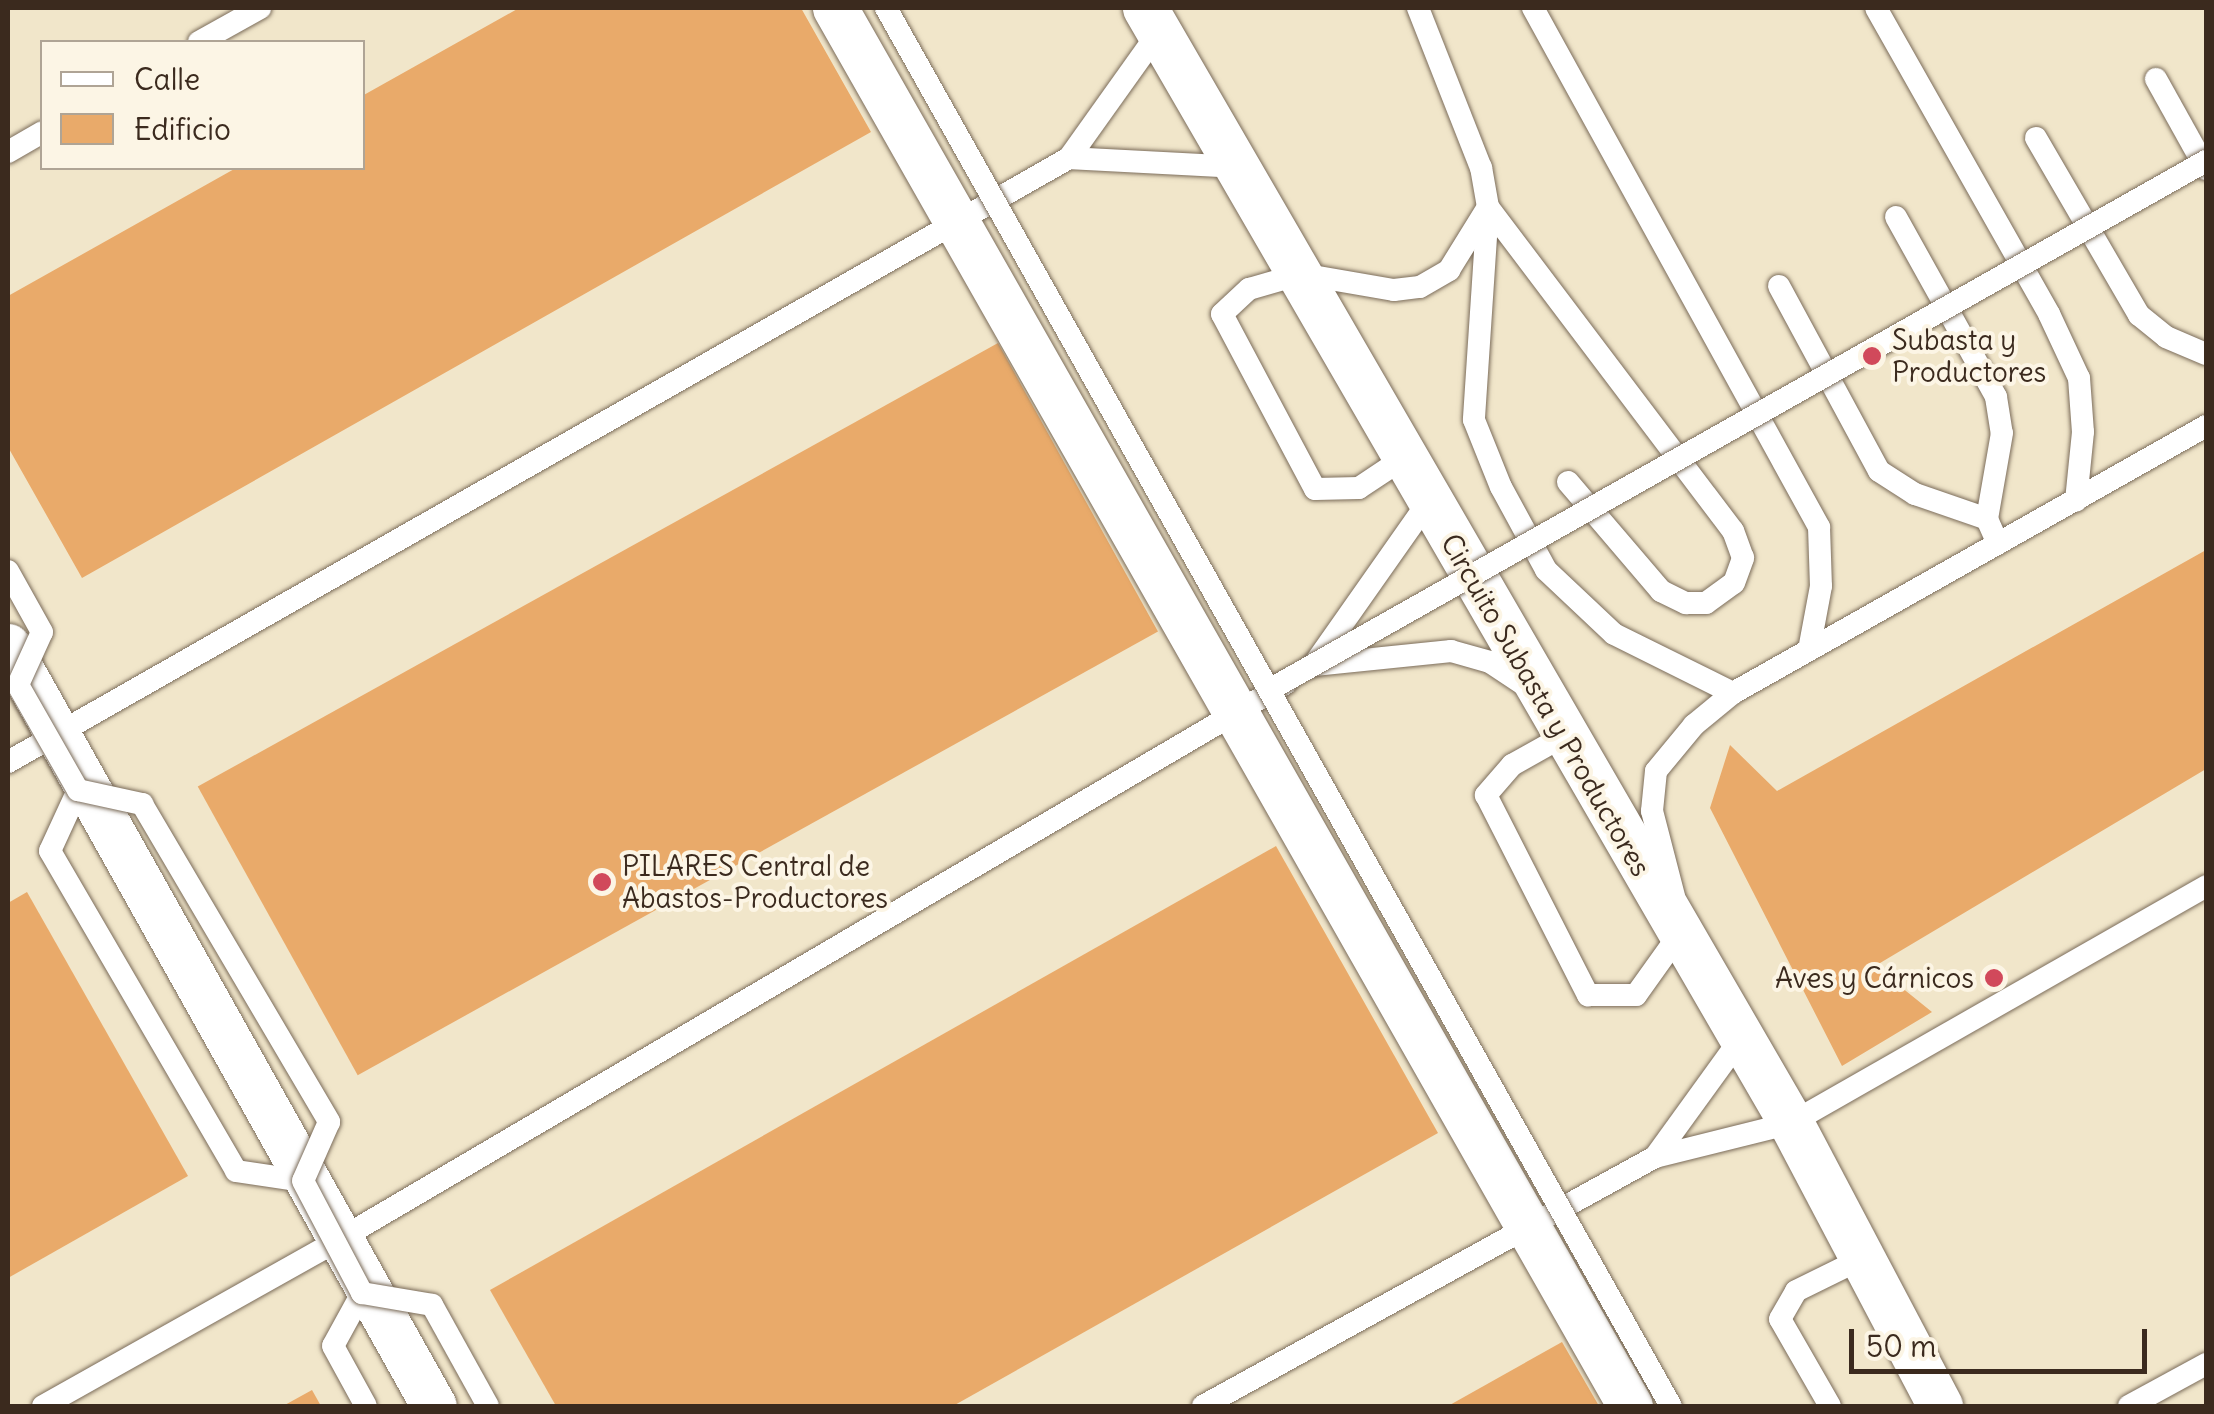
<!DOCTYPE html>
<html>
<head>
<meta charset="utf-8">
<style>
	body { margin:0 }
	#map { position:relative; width:2214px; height:1414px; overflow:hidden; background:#f1e6ca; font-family:Delius,sans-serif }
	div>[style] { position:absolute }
	.building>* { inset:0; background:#e9aa6a; transform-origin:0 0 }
	.roads { filter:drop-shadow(0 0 2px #7b6c5a) drop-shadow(0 0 2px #7b6c5a) }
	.lane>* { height:22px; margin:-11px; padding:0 11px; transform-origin:11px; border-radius:11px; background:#fff }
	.street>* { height:45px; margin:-22.5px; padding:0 22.5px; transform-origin:22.5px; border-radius:22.5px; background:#fff }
	.bridges { filter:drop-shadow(0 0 2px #7b6c5a) drop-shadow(0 0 2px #7b6c5a) }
	.lane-bridge>* { height:22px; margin:-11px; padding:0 11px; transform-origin:11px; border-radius:11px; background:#fff }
	.dots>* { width:28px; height:28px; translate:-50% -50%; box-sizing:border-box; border:5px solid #fcf5e5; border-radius:50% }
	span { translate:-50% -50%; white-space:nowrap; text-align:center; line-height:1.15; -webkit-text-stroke:8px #fcf5e5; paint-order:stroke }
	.poi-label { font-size:28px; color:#3b2a1e }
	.left { translate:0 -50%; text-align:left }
	.right { translate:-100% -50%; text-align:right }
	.street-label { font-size:28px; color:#3b2a1e }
	.frame { position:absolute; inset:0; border:10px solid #3b2a1e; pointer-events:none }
	.legend { position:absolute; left:40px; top:40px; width:325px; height:130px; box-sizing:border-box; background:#fcf5e5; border:2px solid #afa495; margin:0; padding:12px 18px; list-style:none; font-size:30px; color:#3b2a1e }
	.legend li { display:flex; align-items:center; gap:20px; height:50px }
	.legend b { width:50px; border:2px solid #afa495 }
	.scale { position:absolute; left:1849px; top:1329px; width:298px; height:45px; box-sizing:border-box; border:5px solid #3b2a1e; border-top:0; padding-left:12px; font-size:30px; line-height:35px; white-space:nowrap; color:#3b2a1e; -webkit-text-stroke:8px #fcf5e5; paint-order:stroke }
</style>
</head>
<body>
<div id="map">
	<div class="building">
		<i style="clip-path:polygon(519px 8px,801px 8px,871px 132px,82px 578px,8px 447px,8px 296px,236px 168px,362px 168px,362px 96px)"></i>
		<i style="left:998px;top:343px;width:330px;height:915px;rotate:61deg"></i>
		<i style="clip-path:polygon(2206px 550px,2206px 769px,1875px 966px,1932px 1012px,1842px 1066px,1710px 808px,1730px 745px,1777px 791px)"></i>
		<i style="clip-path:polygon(1276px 846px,1438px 1133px,953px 1406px,556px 1406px,490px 1290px)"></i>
		<i style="clip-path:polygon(27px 892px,188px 1176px,8px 1278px,8px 903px)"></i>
		<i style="clip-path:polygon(1562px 1342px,1599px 1406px,1448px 1406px)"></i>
		<i style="clip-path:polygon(312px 1390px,321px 1406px,283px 1406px)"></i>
	</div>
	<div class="roads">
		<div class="lane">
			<i style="left:1533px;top:8px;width:593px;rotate:61.14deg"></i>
			<i style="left:1819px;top:527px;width:59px;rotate:88.1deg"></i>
			<i style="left:1821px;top:586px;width:65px;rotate:100.6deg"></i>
			<i style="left:1876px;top:8px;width:352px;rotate:60.5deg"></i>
			<i style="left:2049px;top:314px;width:71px;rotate:64.9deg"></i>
			<i style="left:2079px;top:378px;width:54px;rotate:85.8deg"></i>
			<i style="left:2083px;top:432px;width:69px;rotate:95.8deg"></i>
			<i style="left:199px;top:42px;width:70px;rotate:-29.1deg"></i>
			<i style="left:2156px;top:79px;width:103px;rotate:60.9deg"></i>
			<i style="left:2036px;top:138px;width:205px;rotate:59.8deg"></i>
			<i style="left:2139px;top:315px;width:35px;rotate:39deg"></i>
			<i style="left:2166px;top:337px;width:43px;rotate:23deg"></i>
			<i style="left:8px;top:152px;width:39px;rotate:-30deg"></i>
			<i style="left:1069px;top:158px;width:169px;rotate:3deg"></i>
			<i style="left:1896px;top:217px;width:206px;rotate:60.9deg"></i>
			<i style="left:1996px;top:397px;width:36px;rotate:81deg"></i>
			<i style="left:2002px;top:433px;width:87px;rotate:99.9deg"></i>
			<i style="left:1987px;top:519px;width:27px;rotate:66deg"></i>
			<i style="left:1779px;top:286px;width:210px;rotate:61.6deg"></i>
			<i style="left:1879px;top:471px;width:43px;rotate:32.6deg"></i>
			<i style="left:1915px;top:494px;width:76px;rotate:19.1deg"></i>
			<i style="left:1404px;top:458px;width:54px;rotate:146.3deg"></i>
			<i style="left:1359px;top:488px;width:44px;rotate:178.7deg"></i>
			<i style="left:1315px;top:489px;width:198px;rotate:-118deg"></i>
			<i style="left:1222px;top:314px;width:37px;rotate:-43deg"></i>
			<i style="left:1249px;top:289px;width:54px;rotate:-16.1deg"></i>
			<i style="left:1301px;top:274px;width:94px;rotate:9.8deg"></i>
			<i style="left:1394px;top:290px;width:26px;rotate:-7deg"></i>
			<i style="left:1420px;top:287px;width:34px;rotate:-30deg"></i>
			<i style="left:1449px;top:270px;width:74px;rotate:-58.2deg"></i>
			<i style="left:1488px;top:207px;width:40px;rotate:-100deg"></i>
			<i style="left:1481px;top:168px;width:172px;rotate:-111.5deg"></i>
			<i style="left:1568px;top:482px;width:143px;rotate:49.5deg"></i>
			<i style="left:1661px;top:591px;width:28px;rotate:26deg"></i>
			<i style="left:1686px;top:603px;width:20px"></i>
			<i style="left:1706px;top:603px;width:34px;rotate:-36deg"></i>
			<i style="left:1734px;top:583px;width:27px;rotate:-70deg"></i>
			<i style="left:1743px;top:558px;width:29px;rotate:-110deg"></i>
			<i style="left:1733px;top:531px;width:406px;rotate:-127.1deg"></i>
			<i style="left:1488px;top:207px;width:213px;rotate:93.8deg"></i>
			<i style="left:1474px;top:420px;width:72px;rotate:68.1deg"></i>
			<i style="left:1501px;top:487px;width:94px;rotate:61.5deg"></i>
			<i style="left:1546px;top:570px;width:93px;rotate:43.3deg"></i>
			<i style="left:1614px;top:634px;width:133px;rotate:26.4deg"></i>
			<i style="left:1315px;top:663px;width:198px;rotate:-54.9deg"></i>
			<i style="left:1314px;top:665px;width:138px;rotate:-5.8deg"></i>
			<i style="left:1451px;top:651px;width:41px;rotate:15.8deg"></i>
			<i style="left:1490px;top:662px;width:43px;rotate:33.7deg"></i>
			<i style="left:1562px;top:737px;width:57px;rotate:150.8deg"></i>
			<i style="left:1512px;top:765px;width:40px;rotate:131deg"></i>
			<i style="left:1486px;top:795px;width:225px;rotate:63deg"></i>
			<i style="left:1588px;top:995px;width:48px"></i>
			<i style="left:1636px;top:995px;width:77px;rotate:-54.5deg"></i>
			<i style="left:8px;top:762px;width:1221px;rotate:-29.65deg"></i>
			<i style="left:1069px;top:158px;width:153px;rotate:-54.5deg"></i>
			<i style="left:78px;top:790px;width:67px;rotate:114.7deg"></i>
			<i style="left:50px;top:851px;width:370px;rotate:59.8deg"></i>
			<i style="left:236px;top:1171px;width:68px;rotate:8.5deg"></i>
			<i style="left:1674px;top:896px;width:88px;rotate:-104.5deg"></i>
			<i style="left:1652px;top:811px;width:40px;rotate:-84.3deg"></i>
			<i style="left:1656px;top:771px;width:60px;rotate:-50.4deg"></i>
			<i style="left:1694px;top:725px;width:50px;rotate:-39.4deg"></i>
			<i style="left:1733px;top:693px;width:543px;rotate:-29.44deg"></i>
			<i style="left:1655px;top:1157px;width:147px;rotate:-54.1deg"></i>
			<i style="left:362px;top:1293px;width:60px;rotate:118.7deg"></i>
			<i style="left:333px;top:1346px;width:68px;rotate:61.2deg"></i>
			<i style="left:43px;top:1406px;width:341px;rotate:-29.3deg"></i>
			<i style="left:340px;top:1239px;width:1096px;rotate:-30.43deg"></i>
			<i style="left:1203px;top:1406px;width:516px;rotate:-28.85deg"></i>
			<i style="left:1655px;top:1157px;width:140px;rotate:-14deg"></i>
			<i style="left:1791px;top:1123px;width:478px;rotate:-29.7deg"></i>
			<i style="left:1830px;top:1406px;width:100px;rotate:-119.9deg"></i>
			<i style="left:1780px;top:1319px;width:32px;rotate:-60deg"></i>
			<i style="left:1796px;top:1291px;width:77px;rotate:-26.2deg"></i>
			<i style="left:2129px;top:1406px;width:88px;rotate:-28.6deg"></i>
		</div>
		<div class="street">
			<i style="left:835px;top:8px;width:1608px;rotate:60.37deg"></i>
			<i style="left:1145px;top:8px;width:1289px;rotate:59.91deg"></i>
			<i style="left:1791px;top:1123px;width:320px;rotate:62.2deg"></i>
			<i style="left:8px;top:646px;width:871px;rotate:60.73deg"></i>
		</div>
	</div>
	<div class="bridges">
		<div class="lane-bridge">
			<i style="left:886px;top:8px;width:1603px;rotate:60.69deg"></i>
			<i style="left:8px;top:571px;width:70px;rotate:60.9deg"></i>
			<i style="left:42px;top:632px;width:58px;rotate:114.4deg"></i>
			<i style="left:18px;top:685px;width:121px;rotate:60.3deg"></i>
			<i style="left:78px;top:790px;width:66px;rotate:12.3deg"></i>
			<i style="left:142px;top:804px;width:369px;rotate:59.5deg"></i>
			<i style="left:329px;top:1122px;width:64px;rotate:113.8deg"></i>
			<i style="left:303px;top:1181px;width:127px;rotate:62.2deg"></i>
			<i style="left:362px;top:1293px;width:71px;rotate:9.7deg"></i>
			<i style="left:432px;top:1305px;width:115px;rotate:61deg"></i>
			<i style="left:1269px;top:690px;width:1076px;rotate:-29.45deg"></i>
		</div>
	</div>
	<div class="dots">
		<i style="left:1872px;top:356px;background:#d1495b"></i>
		<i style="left:602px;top:882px;background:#d1495b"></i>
		<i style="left:1994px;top:978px;background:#d1495b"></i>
	</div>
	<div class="poi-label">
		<span class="left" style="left:1892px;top:356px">Subasta y<br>Productores</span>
		<span class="left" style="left:622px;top:882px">PILARES Central de<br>Abastos-Productores</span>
		<span class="right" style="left:1974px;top:978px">Aves y Cárnicos</span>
	</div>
	<div class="street-label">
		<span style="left:1546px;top:705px;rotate:60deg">Circuito Subasta y Productores</span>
	</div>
	<div class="frame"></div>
	<ul class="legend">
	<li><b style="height:12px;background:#fff"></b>Calle</li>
	<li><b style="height:28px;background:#e9aa6a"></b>Edificio</li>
	</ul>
	<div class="scale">50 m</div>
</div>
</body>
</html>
